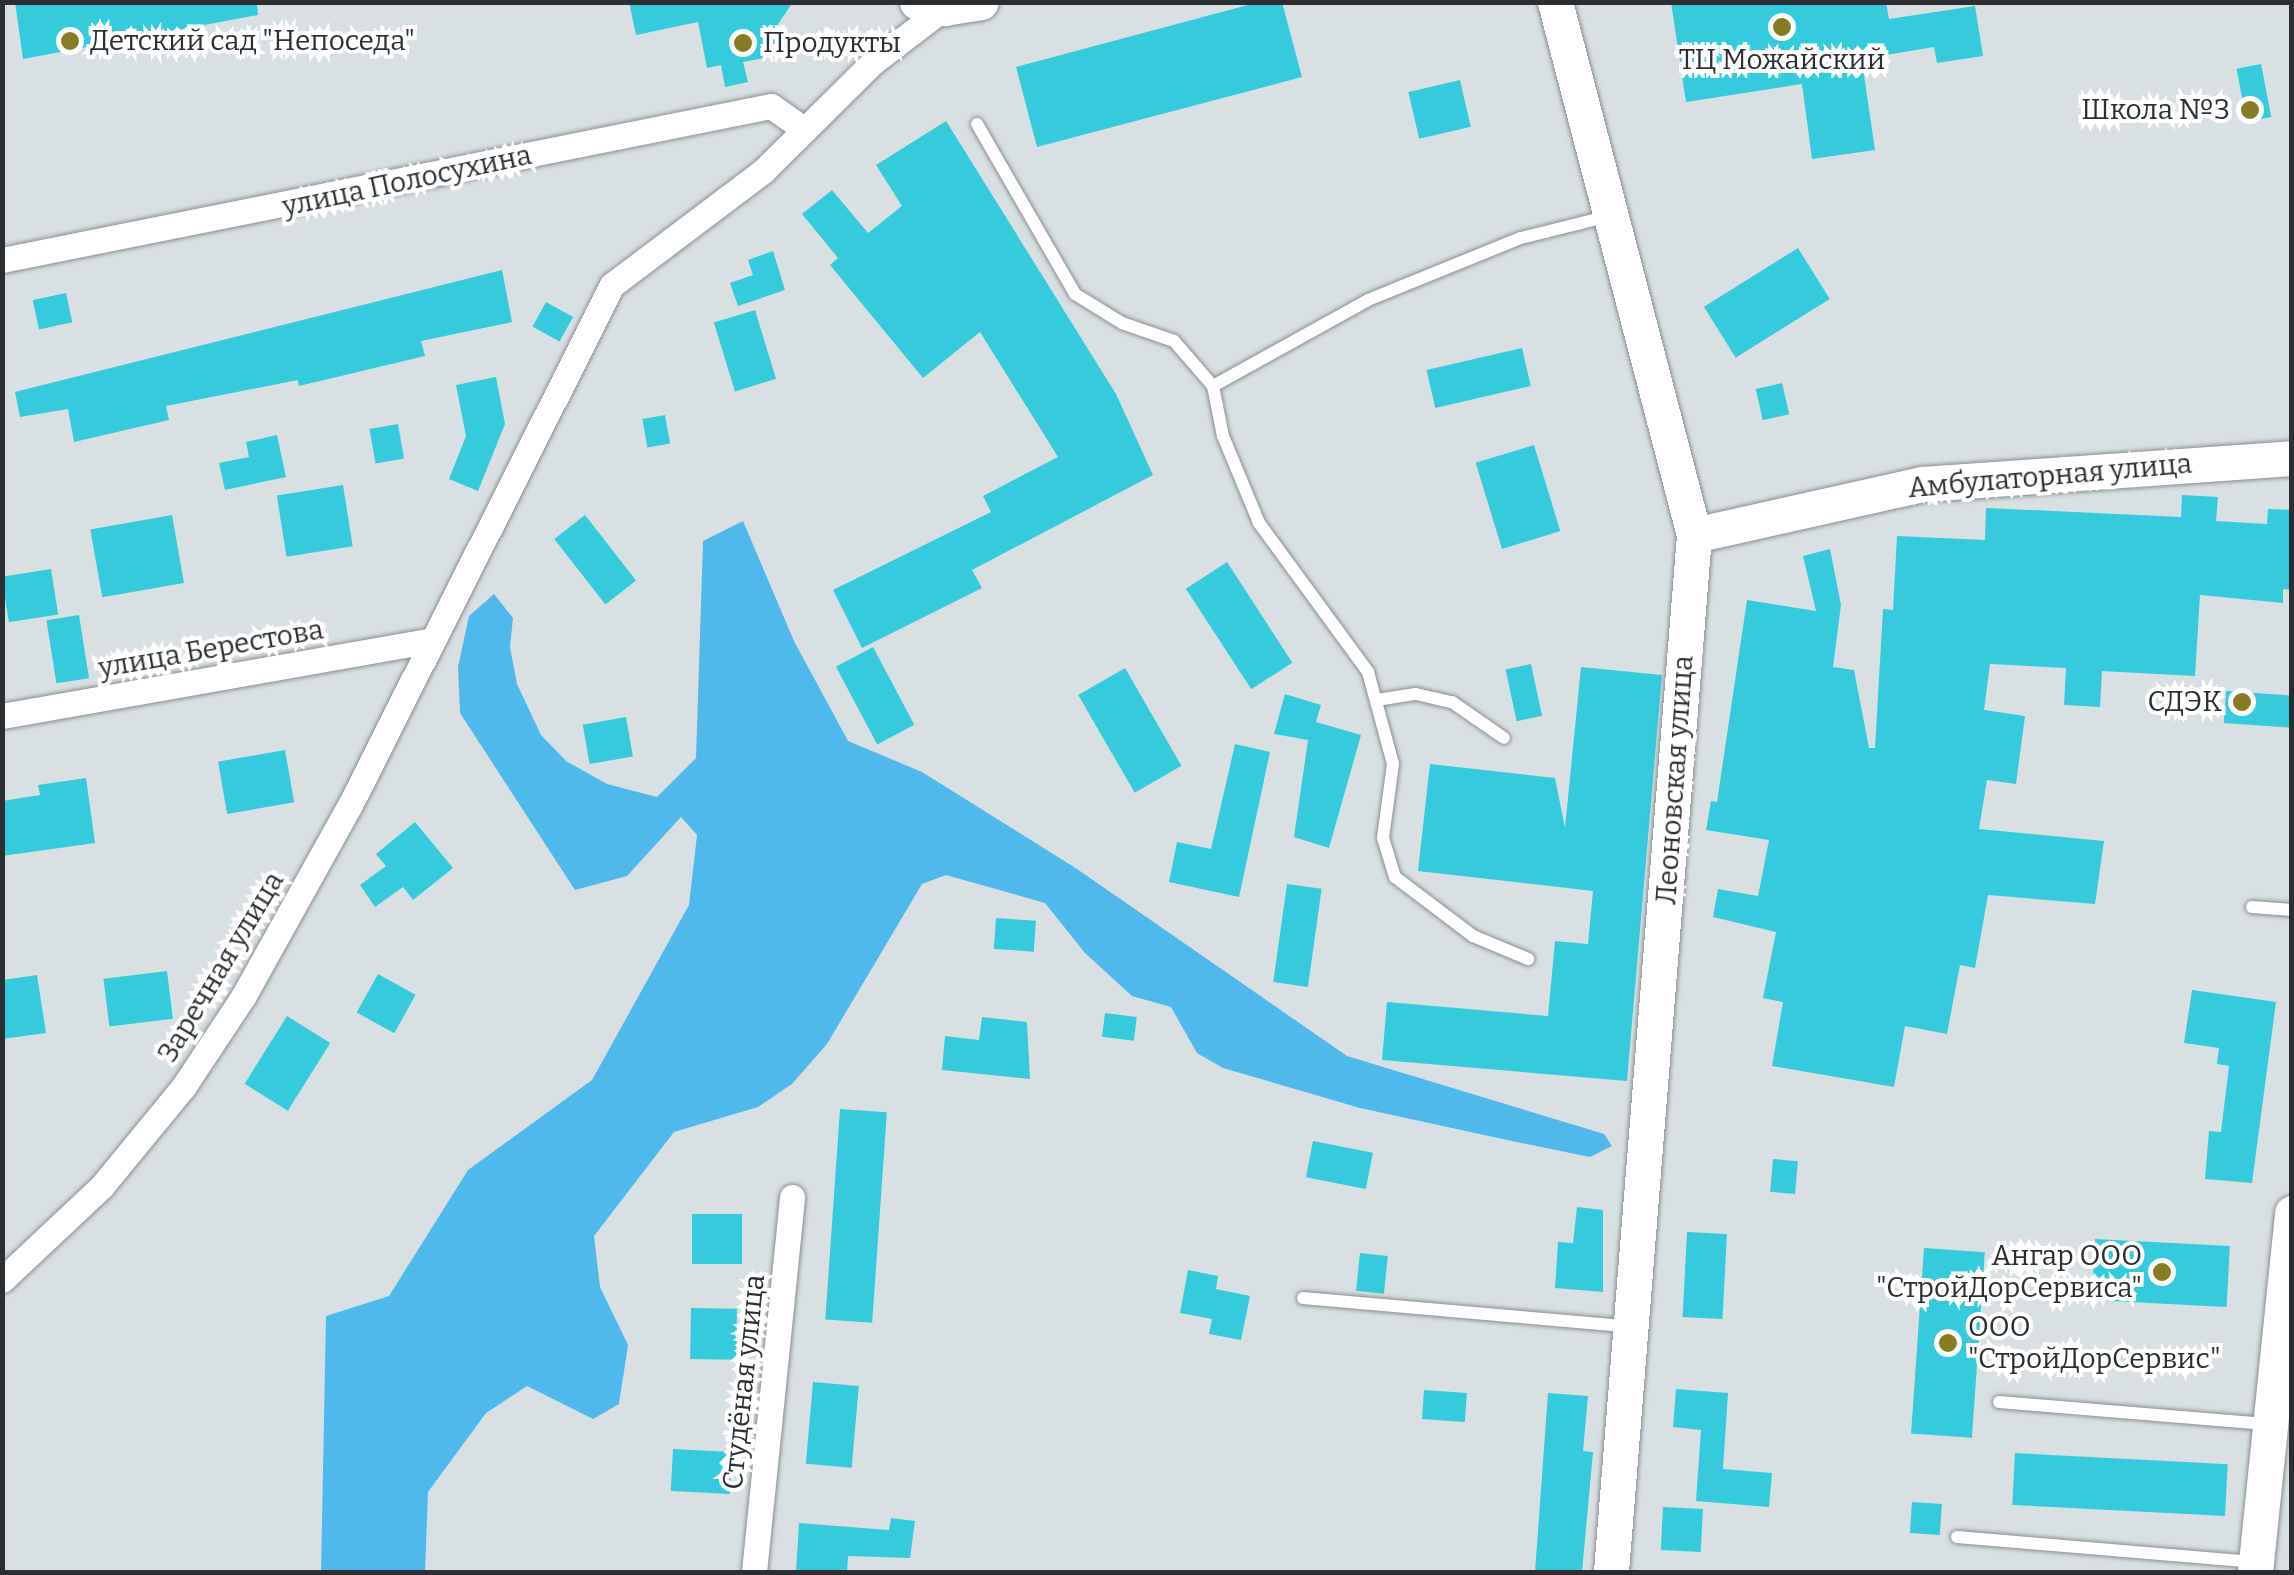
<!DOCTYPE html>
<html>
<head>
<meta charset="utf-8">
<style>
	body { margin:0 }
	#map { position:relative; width:2294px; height:1575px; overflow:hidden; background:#d9e0e4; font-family:Bitter,serif }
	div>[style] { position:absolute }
	.forest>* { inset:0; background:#4fb9ec }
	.building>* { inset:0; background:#36cbdc; transform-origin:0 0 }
	.roads { filter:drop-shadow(0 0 2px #888f93) drop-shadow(0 0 2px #888f93) }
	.lane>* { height:12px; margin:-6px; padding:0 6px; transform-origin:6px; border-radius:6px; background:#fff }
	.street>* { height:25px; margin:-12.5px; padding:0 12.5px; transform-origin:12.5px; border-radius:12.5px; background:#fff }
	.secondary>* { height:35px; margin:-17.5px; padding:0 17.5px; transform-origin:17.5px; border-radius:17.5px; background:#fff }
	.dots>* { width:28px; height:28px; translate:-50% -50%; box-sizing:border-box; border:5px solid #fff; border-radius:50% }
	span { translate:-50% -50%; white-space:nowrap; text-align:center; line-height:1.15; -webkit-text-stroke:8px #fff; paint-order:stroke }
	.poi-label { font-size:28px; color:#2c2f31 }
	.left { translate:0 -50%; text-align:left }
	.right { translate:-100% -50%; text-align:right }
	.street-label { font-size:28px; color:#2c2f31 }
	.frame { position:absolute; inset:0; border:5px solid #2c2f31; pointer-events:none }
</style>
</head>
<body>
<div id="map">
	<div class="forest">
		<i style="clip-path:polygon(743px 521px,794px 641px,848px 741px,922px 772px,1077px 869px,1347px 1056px,1604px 1134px,1612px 1146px,1590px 1157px,1521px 1143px,1360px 1108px,1223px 1068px,1197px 1053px,1171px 1007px,1132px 996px,1085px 953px,1045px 903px,946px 875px,922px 884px,827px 1044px,792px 1084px,758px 1107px,674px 1132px,594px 1236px,600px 1287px,628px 1345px,619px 1404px,593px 1419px,527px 1386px,486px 1413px,428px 1492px,425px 1572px,321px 1572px,326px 1316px,389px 1296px,468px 1170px,592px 1080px,689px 905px,697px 835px,681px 817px,627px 876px,575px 890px,460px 713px,458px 667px,469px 616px,494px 594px,513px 618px,510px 647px,517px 684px,541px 735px,566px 761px,607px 784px,657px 797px,696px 758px,703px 541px)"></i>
	</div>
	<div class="building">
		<i style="clip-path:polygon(15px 2px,257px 2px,258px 15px,23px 59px)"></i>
		<i style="clip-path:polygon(629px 2px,793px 2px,778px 24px,784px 54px,743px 62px,748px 82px,725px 87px,721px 65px,707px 68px,698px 22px,636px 35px)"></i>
		<i style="clip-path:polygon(1259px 2px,1282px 2px,1302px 77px,1037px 147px,1016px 67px)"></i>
		<i style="clip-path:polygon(1671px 2px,1886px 2px,1889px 19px,1975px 6px,1983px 56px,1937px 63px,1934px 47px,1874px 57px,1877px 73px,1864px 75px,1875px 150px,1812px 159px,1802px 84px,1686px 102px)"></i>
		<i style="left:2261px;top:64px;width:54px;height:25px;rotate:79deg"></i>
		<i style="left:1460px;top:80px;width:48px;height:53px;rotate:77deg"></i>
		<i style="clip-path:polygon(946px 121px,1116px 394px,1153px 475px,972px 570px,982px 588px,862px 648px,833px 590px,991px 512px,983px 496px,1058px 457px,980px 332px,923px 378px,830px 265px,838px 258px,802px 214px,832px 190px,868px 233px,902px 206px,876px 165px)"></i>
		<i style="left:1798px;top:248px;width:60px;height:111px;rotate:58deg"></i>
		<i style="clip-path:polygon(773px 251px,785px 290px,738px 306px,730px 283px,753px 275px,748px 260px)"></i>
		<i style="clip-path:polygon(502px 270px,512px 322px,421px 341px,425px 356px,299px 386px,298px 380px,166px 406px,169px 420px,74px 442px,68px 409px,20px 417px,15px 392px)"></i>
		<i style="left:66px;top:293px;width:30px;height:34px;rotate:78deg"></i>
		<i style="left:546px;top:302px;width:31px;height:28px;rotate:29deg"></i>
		<i style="left:755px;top:310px;width:72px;height:43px;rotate:73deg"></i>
		<i style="left:1522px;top:348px;width:39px;height:98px;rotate:77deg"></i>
		<i style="clip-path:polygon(496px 377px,505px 424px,478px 491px,449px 479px,466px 436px,456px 385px)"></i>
		<i style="left:1782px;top:383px;width:32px;height:27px;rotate:77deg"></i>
		<i style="left:665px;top:415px;width:29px;height:23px;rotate:80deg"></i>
		<i style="left:398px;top:424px;width:35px;height:29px;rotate:80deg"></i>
		<i style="clip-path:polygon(277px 435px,286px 477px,225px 490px,219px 463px,249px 457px,246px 442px)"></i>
		<i style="left:1534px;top:445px;width:90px;height:61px;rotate:73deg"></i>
		<i style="left:343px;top:485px;width:62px;height:67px;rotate:81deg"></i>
		<i style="clip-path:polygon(2182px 495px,2218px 497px,2216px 521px,2267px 524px,2268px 509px,2292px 510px,2292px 590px,2283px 589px,2283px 603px,2200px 595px,2195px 676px,2102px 671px,2100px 707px,2064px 705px,2066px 668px,1990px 664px,1984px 710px,2025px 716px,2016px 784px,1987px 780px,1979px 829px,2104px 841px,2095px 904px,1988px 895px,1975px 968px,1960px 965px,1947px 1034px,1905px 1026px,1894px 1087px,1772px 1066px,1783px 1002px,1763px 998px,1776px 932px,1713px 917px,1718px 889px,1758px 896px,1769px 840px,1706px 830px,1711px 801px,1717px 802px,1747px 600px,1816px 611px,1803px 556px,1830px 549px,1841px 605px,1833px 667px,1854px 670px,1869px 748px,1875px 748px,1883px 609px,1893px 610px,1897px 536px,1985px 540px,1986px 508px,2181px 517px)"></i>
		<i style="left:172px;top:515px;width:69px;height:83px;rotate:80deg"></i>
		<i style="left:585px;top:515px;width:83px;height:39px;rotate:52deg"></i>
		<i style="left:1227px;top:562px;width:120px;height:49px;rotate:57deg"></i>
		<i style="left:51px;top:569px;width:46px;height:50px;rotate:81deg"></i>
		<i style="left:79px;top:615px;width:64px;height:33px;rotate:81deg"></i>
		<i style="left:873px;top:647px;width:88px;height:42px;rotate:62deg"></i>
		<i style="left:1531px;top:664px;width:53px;height:26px;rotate:78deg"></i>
		<i style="clip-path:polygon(1581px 667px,1662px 675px,1627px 1081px,1382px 1060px,1387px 1002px,1548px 1016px,1555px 941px,1588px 944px,1593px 891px,1418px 871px,1430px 764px,1555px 778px,1565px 828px)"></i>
		<i style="left:1125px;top:668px;width:113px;height:54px;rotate:60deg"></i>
		<i style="left:2226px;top:691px;width:66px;height:32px;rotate:4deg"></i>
		<i style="clip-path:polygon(1285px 694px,1321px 705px,1316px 722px,1361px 735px,1329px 848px,1294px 837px,1308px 740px,1274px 734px)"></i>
		<i style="left:626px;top:717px;width:40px;height:44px;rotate:80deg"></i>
		<i style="clip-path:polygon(1235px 744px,1270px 752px,1239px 897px,1169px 882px,1177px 842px,1211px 849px)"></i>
		<i style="left:285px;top:750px;width:53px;height:68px;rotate:80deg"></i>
		<i style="clip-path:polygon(86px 778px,95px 843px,2px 856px,2px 801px,40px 795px,38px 785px)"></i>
		<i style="clip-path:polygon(415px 822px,453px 868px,413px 900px,403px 887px,375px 907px,360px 885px,386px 866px,376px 854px)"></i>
		<i style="left:1287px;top:884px;width:35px;height:99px;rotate:8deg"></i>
		<i style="left:996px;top:918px;width:40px;height:31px;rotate:4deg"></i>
		<i style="left:167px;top:971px;width:48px;height:64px;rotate:83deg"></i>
		<i style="left:378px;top:974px;width:43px;height:44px;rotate:29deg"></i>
		<i style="clip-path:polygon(37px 975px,46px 1033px,2px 1039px,2px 980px)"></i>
		<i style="clip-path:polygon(2192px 990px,2276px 1002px,2252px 1183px,2205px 1179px,2209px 1131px,2221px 1132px,2229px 1066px,2217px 1064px,2219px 1048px,2184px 1043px)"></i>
		<i style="left:1105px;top:1013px;width:32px;height:24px;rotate:7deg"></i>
		<i style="left:287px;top:1016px;width:51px;height:80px;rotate:32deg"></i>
		<i style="clip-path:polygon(982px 1017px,1027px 1022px,1030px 1079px,942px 1070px,945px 1036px,979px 1040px)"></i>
		<i style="left:840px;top:1109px;width:47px;height:211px;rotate:4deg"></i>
		<i style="left:1313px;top:1141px;width:61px;height:37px;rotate:11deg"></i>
		<i style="left:1773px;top:1159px;width:25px;height:33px;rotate:5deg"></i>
		<i style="clip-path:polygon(1577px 1207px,1603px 1210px,1603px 1292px,1555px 1288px,1558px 1242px,1573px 1243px)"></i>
		<i style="left:692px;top:1214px;width:50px;height:50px"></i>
		<i style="left:1687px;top:1232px;width:40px;height:85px;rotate:3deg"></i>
		<i style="left:2095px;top:1239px;width:135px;height:61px;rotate:3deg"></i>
		<i style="left:1924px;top:1248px;width:61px;height:186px;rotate:4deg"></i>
		<i style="left:1360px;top:1253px;width:28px;height:38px;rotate:6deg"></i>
		<i style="clip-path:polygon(1188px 1270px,1218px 1276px,1216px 1289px,1250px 1296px,1241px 1340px,1209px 1334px,1212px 1319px,1180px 1313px)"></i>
		<i style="left:691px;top:1308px;width:46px;height:51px;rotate:1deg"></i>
		<i style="left:813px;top:1382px;width:46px;height:82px;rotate:5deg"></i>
		<i style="clip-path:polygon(1676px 1389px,1728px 1393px,1723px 1469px,1772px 1473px,1769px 1507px,1696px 1501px,1701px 1430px,1673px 1427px)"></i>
		<i style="left:1424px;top:1390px;width:43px;height:29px;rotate:4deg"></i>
		<i style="clip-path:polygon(1548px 1393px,1588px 1396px,1583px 1451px,1593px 1452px,1582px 1572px,1535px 1572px)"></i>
		<i style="left:673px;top:1449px;width:59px;height:42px;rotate:3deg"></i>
		<i style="left:2015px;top:1453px;width:213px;height:52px;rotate:3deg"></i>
		<i style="left:1912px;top:1502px;width:30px;height:31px;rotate:4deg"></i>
		<i style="left:1663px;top:1507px;width:40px;height:43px;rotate:3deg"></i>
		<i style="clip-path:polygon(891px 1518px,915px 1521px,910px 1558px,848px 1556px,847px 1572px,796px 1572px,799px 1523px,889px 1530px)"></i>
	</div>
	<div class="roads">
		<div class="lane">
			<i style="left:977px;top:124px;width:196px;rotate:60deg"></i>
			<i style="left:1075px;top:294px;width:55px;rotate:31.7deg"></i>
			<i style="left:1122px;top:323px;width:55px;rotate:19.1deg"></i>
			<i style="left:1174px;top:341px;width:60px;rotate:49.1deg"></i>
			<i style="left:1213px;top:386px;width:51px;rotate:78.7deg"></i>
			<i style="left:1223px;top:436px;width:94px;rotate:67.5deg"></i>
			<i style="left:1259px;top:523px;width:185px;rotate:53.8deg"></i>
			<i style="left:1368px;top:672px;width:95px;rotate:74.8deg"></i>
			<i style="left:1393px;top:764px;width:75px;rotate:97.7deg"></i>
			<i style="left:1383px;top:838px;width:41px;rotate:72.9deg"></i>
			<i style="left:1395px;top:877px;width:98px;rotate:37.1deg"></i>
			<i style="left:1473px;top:936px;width:60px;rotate:22.7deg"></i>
			<i style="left:1213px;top:386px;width:177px;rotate:-29deg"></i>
			<i style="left:1368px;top:300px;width:165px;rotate:-22.1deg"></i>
			<i style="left:1521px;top:238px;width:91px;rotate:-14deg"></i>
			<i style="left:1377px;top:700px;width:39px;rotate:-9deg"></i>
			<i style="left:1416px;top:694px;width:37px;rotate:13deg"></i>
			<i style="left:1452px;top:702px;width:63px;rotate:34.7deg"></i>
			<i style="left:2252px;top:907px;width:40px;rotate:4.3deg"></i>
			<i style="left:1303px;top:1298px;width:324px;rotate:5deg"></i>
			<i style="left:1999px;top:1402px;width:268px;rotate:4.7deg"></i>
			<i style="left:1957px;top:1537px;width:297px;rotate:4.8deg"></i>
		</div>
		<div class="street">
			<i style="left:2px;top:260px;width:784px;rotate:-11.32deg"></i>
			<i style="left:771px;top:106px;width:39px;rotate:35deg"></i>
			<i style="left:2px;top:716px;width:434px;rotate:-10deg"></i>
			<i style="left:2px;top:1280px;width:137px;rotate:-43.2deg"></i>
			<i style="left:102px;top:1186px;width:129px;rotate:-50.6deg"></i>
			<i style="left:184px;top:1086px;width:107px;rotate:-56.5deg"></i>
			<i style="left:243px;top:997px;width:220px;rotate:-60.9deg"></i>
			<i style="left:350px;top:805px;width:582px;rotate:-63.26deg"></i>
			<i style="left:612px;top:285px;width:188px;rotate:-37deg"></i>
			<i style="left:762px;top:172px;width:156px;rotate:-44.7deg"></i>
			<i style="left:873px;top:62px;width:89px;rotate:-37.3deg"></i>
			<i style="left:754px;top:1572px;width:377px;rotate:-84.2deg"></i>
		</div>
		<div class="secondary">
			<i style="left:917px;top:2px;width:28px;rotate:13deg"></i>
			<i style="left:944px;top:8px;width:37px;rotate:-9deg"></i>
			<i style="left:1555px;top:2px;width:551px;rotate:75.38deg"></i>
			<i style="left:1694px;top:535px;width:1040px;rotate:94.58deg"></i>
			<i style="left:1694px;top:535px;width:234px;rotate:-12.6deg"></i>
			<i style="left:1922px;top:484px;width:371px;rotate:-4deg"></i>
			<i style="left:2255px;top:1572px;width:361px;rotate:-84.1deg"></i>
		</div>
	</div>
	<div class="dots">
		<i style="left:1782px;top:27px;background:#877c21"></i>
		<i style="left:70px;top:41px;background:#877c21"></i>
		<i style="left:743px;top:43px;background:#877c21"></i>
		<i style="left:2250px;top:110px;background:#877c21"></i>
		<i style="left:2242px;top:702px;background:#877c21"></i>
		<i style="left:2162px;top:1272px;background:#877c21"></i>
		<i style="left:1948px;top:1343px;background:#877c21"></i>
	</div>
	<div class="poi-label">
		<span class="left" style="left:90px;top:41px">Детский сад "Непоседа"</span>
		<span class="left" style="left:763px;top:43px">Продукты</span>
		<span style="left:1782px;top:60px">ТЦ Можайский</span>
		<span class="right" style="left:2230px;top:110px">Школа №3</span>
		<span class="right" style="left:2222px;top:702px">СДЭК</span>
		<span class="right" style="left:2142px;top:1272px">Ангар ООО<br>"СтройДорСервиса"</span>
		<span class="left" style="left:1968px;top:1343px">ООО<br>"СтройДорСервис"</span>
	</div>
	<div class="street-label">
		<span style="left:407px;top:181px;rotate:-12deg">улица Полосухина</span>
		<span style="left:2050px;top:476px;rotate:-5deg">Амбулаторная улица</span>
		<span style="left:211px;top:649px;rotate:-10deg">улица Берестова</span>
		<span style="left:1675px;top:780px;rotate:-86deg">Леоновская улица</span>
		<span style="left:221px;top:967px;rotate:-59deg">Заречная улица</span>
		<span style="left:744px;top:1382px;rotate:-84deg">Студёная улица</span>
	</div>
	<div class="frame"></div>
</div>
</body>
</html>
